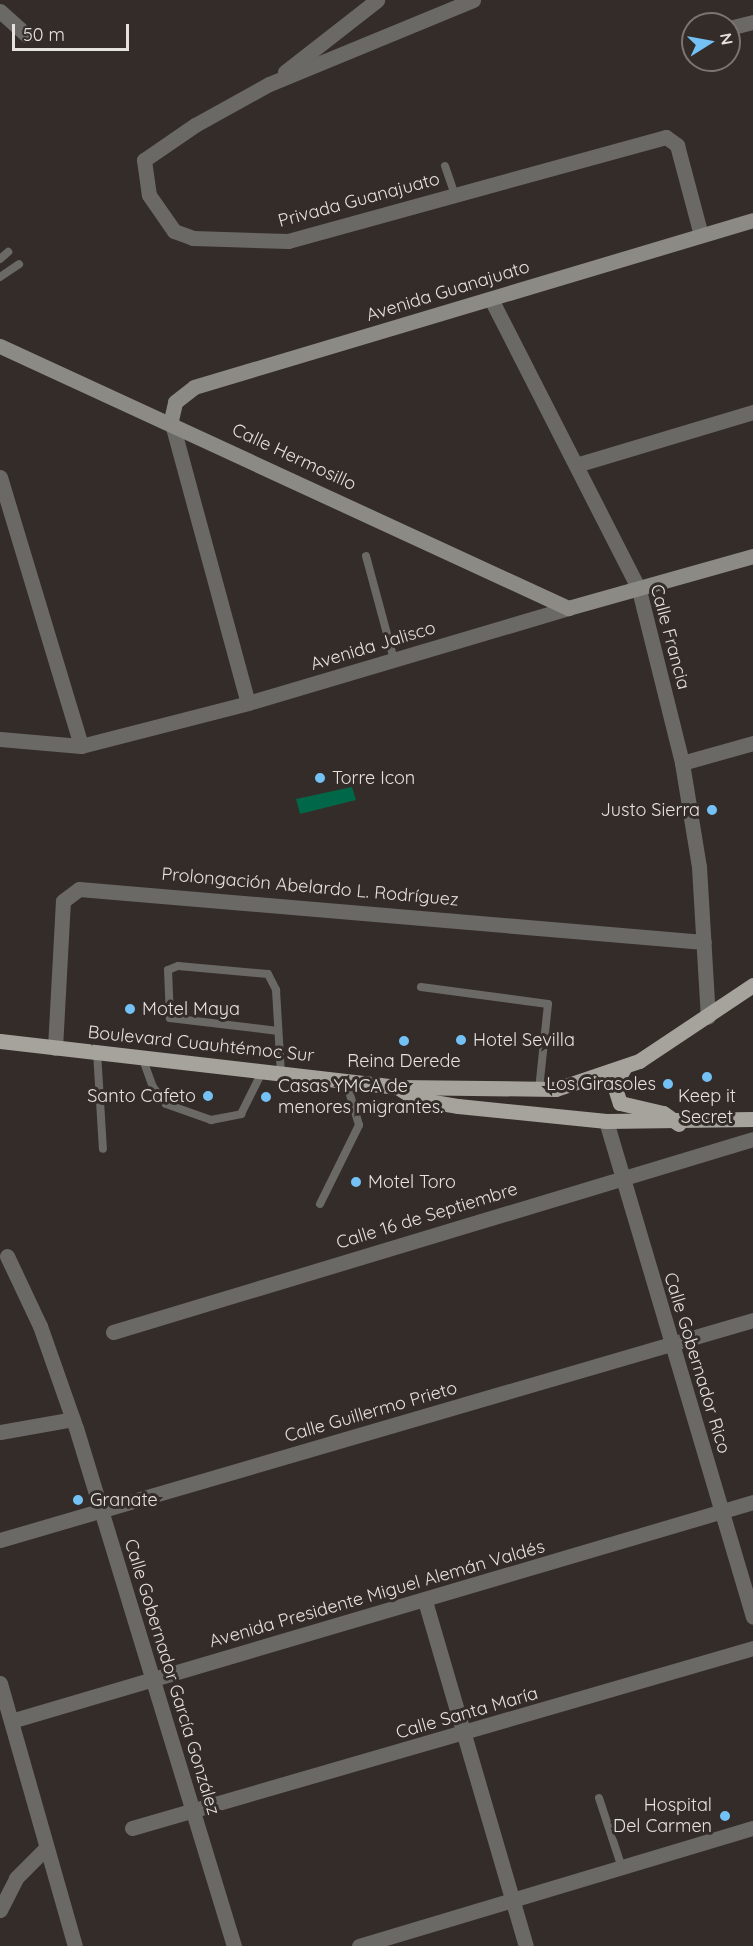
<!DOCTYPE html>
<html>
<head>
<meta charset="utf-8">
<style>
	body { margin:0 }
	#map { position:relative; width:753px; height:1946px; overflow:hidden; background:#342c29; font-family:Quicksand,sans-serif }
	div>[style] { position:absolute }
	.green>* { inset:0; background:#006848 }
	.lane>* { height:8px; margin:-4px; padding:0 4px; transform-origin:4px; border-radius:4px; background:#6a6966 }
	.street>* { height:15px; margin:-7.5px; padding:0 7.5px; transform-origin:7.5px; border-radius:7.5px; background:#6a6966 }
	.secondary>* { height:15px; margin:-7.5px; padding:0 7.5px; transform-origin:7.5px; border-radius:7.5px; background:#8c8a84 }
	.primary>* { height:15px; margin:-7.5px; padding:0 7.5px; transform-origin:7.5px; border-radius:7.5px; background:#a6a39c }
	.dots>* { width:16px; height:16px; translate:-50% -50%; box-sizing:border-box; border:3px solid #342c29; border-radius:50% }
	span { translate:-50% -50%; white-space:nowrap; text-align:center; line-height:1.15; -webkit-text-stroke:6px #342c29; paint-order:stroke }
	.street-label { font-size:18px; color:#e5e1de }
	.poi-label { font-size:18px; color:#e5e1de }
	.left { translate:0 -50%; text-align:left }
	.right { translate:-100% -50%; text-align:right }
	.north { position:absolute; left:681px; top:12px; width:60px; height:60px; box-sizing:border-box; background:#342c29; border:2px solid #7b7471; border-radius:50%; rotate:79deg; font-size:16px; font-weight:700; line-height:24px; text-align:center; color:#e5e1de }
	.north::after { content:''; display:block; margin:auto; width:21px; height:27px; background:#73c1f5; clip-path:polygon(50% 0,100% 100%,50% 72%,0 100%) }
	.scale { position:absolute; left:12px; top:24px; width:117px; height:27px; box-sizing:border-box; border:3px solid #e5e1de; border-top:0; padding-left:8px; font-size:18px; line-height:21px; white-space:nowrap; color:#e5e1de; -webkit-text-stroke:4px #342c29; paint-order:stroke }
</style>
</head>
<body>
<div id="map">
	<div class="green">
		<i style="clip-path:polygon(352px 787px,356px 800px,300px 814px,296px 799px)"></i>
	</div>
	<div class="lane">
		<i style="left:445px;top:166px;width:31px;rotate:71deg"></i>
		<i style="left:0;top:259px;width:11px;rotate:-41deg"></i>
		<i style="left:0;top:277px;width:23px;rotate:-34deg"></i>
		<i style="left:366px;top:556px;width:108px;rotate:74.9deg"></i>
		<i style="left:421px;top:987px;width:128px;rotate:7.6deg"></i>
		<i style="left:548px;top:1004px;width:86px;rotate:96deg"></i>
		<i style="left:278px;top:1031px;width:109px;rotate:-173.1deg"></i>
		<i style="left:170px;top:1018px;width:48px;rotate:-92.4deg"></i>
		<i style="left:168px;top:970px;width:11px;rotate:-22deg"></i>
		<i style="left:178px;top:966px;width:90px;rotate:5.1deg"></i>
		<i style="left:268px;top:974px;width:18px;rotate:63deg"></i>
		<i style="left:276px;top:990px;width:83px;rotate:86.6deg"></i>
		<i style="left:97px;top:1052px;width:97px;rotate:86.5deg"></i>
		<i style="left:142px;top:1057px;width:32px;rotate:70deg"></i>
		<i style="left:153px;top:1087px;width:21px;rotate:53deg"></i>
		<i style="left:166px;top:1104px;width:48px;rotate:19.6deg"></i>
		<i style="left:211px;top:1120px;width:31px;rotate:-11deg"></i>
		<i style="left:241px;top:1114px;width:49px;rotate:-63.4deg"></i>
		<i style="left:320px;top:1204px;width:88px;rotate:-63.7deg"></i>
		<i style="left:359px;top:1125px;width:46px;rotate:-106.5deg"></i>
		<i style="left:599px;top:1798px;width:74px;rotate:71.8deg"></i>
	</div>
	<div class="street">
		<i style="left:473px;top:0;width:221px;rotate:157.6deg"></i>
		<i style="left:269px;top:84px;width:85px;rotate:151deg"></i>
		<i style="left:195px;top:125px;width:62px;rotate:145.5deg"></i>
		<i style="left:144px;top:160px;width:35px;rotate:82deg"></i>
		<i style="left:149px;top:195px;width:44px;rotate:55.2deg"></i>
		<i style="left:174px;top:231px;width:20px;rotate:20deg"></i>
		<i style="left:193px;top:238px;width:95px;rotate:1.8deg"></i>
		<i style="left:288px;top:241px;width:392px;rotate:-15.4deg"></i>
		<i style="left:666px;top:137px;width:14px;rotate:36deg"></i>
		<i style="left:677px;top:145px;width:93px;rotate:75.1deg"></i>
		<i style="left:0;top:11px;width:36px;rotate:42deg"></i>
		<i style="left:729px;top:28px;width:25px;rotate:-14deg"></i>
		<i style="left:285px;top:72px;width:117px;rotate:-38deg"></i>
		<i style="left:491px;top:299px;width:326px;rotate:63deg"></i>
		<i style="left:639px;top:590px;width:178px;rotate:76deg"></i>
		<i style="left:682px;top:763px;width:105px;rotate:80.7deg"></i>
		<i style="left:699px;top:867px;width:150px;rotate:86.6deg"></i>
		<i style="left:171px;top:420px;width:293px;rotate:74.8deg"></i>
		<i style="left:576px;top:465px;width:185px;rotate:-16.7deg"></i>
		<i style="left:0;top:477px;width:281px;rotate:73.2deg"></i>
		<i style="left:0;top:739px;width:81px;rotate:4.9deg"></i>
		<i style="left:81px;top:746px;width:172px;rotate:-14.4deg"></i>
		<i style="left:248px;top:703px;width:334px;rotate:-16.5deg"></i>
		<i style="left:682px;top:763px;width:74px;rotate:-15.7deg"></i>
		<i style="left:55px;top:1048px;width:147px;rotate:-86.9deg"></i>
		<i style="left:63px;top:901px;width:20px;rotate:-37deg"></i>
		<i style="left:79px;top:889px;width:627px;rotate:4.85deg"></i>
		<i style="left:606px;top:1121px;width:517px;rotate:73.49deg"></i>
		<i style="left:7px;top:1256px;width:77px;rotate:64.8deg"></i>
		<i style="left:40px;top:1326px;width:108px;rotate:70.6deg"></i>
		<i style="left:76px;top:1428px;width:542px;rotate:73.04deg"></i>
		<i style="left:113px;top:1332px;width:668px;rotate:-16.78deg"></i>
		<i style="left:0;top:1432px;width:74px;rotate:-10.1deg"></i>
		<i style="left:0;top:1540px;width:784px;rotate:-16.29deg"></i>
		<i style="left:425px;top:1601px;width:359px;rotate:73.7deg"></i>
		<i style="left:0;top:1683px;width:273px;rotate:74.1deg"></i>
		<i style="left:11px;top:1721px;width:774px;rotate:-16.44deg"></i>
		<i style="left:132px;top:1828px;width:647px;rotate:-16.16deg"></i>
		<i style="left:0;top:1910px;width:36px;rotate:-63deg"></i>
		<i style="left:16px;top:1878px;width:42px;rotate:-45deg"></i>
		<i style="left:359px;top:1946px;width:411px;rotate:-16.7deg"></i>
	</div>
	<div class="secondary">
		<i style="left:0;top:346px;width:626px;rotate:24.76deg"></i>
		<i style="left:568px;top:608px;width:192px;rotate:-15.7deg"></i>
		<i style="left:171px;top:420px;width:18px;rotate:-77deg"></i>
		<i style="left:175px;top:402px;width:24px;rotate:-38deg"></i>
		<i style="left:194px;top:387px;width:583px;rotate:-16.63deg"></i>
	</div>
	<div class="primary">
		<i style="left:0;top:1041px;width:400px;rotate:6.6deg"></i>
		<i style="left:397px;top:1087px;width:159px;rotate:0.7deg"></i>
		<i style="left:556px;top:1089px;width:88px;rotate:-18.6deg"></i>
		<i style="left:639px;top:1061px;width:137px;rotate:-33.7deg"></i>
		<i style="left:624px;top:1068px;width:20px;rotate:120deg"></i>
		<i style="left:614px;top:1085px;width:19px;rotate:72deg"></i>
		<i style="left:620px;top:1103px;width:44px;rotate:13.1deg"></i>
		<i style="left:663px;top:1113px;width:19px;rotate:35deg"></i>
		<i style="left:397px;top:1087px;width:22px;rotate:32deg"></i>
		<i style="left:416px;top:1099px;width:43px;rotate:9.5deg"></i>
		<i style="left:458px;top:1106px;width:149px;rotate:5.8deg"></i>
		<i style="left:606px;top:1121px;width:147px;rotate:-0.8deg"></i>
	</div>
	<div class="dots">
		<i style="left:320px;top:778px;background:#73c1f5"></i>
		<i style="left:712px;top:810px;background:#73c1f5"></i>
		<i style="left:130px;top:1009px;background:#73c1f5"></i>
		<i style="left:461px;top:1040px;background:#73c1f5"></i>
		<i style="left:404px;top:1041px;background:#73c1f5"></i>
		<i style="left:707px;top:1077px;background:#73c1f5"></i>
		<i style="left:668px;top:1084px;background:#73c1f5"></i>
		<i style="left:208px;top:1096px;background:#73c1f5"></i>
		<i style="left:266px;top:1097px;background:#73c1f5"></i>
		<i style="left:356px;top:1182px;background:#73c1f5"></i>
		<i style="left:78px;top:1500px;background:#73c1f5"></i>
		<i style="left:725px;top:1816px;background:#73c1f5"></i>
	</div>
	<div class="street-label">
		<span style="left:359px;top:200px;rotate:-15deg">Privada Guanajuato</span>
		<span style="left:448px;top:291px;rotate:-17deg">Avenida Guanajuato</span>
		<span style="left:294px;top:457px;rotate:25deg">Calle Hermosillo</span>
		<span style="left:670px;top:637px;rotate:75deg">Calle Francia</span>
		<span style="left:373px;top:646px;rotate:-17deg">Avenida Jalisco</span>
		<span style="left:310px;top:887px;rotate:5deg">Prolongación Abelardo L. Rodríguez</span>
		<span style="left:201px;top:1044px;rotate:6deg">Boulevard Cuauhtémoc Sur</span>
		<span style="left:427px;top:1216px;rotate:-17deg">Calle 16 de Septiembre</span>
		<span style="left:697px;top:1363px;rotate:73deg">Calle Gobernador Rico</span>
		<span style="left:371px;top:1412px;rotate:-16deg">Calle Guillermo Prieto</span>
		<span style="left:377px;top:1594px;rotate:-16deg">Avenida Presidente Miguel Alemán Valdés</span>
		<span style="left:172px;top:1677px;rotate:73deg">Calle Gobernador García González</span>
		<span style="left:467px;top:1713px;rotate:-16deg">Calle Santa María</span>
	</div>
	<div class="poi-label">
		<span class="left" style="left:332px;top:778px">Torre Icon</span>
		<span class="right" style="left:700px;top:810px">Justo Sierra</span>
		<span class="left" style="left:142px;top:1009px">Motel Maya</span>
		<span class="left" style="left:473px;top:1040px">Hotel Sevilla</span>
		<span style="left:404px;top:1061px">Reina Derede</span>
		<span class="right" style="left:656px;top:1084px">Los Girasoles</span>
		<span class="left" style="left:278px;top:1097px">Casas YMCA de<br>menores migrantes.</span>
		<span class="right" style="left:196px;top:1096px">Santo Cafeto</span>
		<span style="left:707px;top:1107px">Keep it<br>Secret</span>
		<span class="left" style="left:368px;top:1182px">Motel Toro</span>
		<span class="left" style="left:90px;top:1500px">Granate</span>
		<span class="right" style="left:712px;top:1816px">Hospital<br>Del Carmen</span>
	</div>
	<div class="north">N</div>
	<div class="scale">50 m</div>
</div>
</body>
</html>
